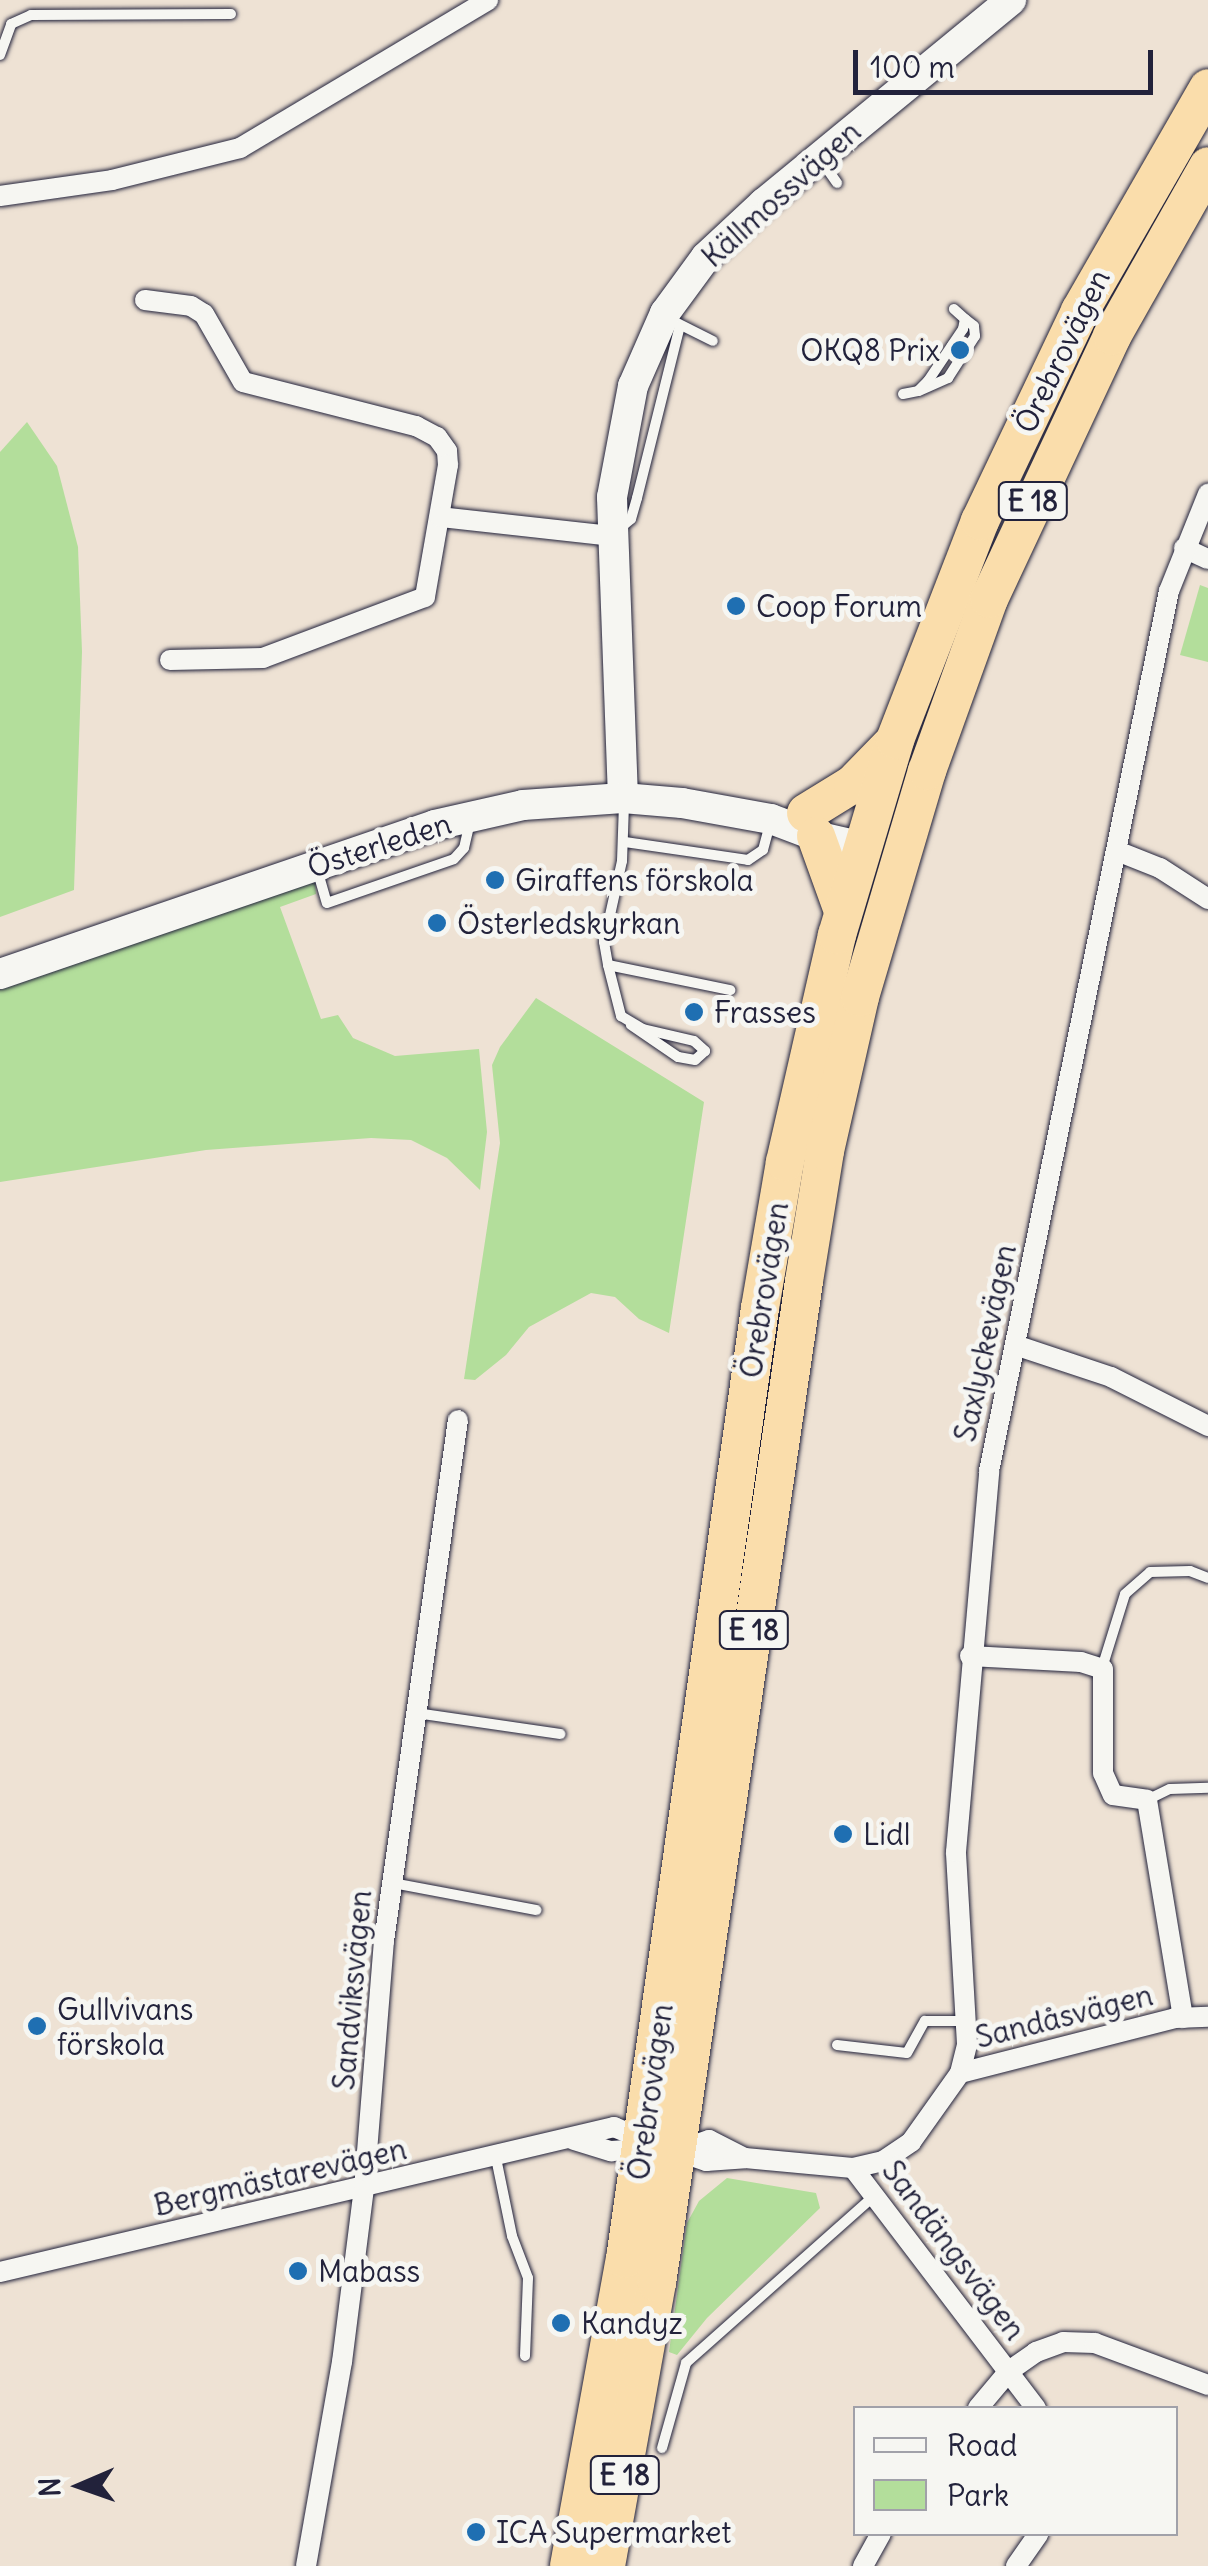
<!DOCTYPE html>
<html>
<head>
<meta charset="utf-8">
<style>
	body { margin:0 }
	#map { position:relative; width:1208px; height:2566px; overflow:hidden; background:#eee2d4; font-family:Delius,sans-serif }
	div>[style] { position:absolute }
	.green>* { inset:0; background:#b3de9b }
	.roads { filter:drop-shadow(0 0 2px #22223b) drop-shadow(0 0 2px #22223b) }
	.lane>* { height:10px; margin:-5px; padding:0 5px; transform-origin:5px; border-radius:5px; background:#f6f6f2 }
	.street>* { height:20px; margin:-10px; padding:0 10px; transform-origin:10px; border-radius:10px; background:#f6f6f2 }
	.secondary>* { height:30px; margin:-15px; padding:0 15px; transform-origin:15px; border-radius:15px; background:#f6f6f2 }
	.highway>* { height:38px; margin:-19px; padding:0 19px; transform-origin:19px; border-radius:19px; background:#faddab }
	.dots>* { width:28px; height:28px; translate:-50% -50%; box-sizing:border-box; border:5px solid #f6f6f2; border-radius:50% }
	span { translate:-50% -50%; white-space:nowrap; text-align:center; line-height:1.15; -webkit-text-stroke:10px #f6f6f2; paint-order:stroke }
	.shield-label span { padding:2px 8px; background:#f6f6f2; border:2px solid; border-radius:8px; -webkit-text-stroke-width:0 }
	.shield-label { font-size:28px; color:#22223b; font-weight:700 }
	.street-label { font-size:30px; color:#22223b }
	.poi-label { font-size:30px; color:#22223b }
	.right { translate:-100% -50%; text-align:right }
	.left { translate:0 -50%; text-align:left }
	.legend { position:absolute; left:853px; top:2406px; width:325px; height:130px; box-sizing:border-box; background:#f6f6f2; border:2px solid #a1a1a9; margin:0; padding:12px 18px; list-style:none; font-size:30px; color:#22223b }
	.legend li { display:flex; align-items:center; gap:20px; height:50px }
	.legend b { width:50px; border:2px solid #a1a1a9 }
	.north { position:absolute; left:30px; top:2436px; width:100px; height:100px; -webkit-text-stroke:8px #f6f6f2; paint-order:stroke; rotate:268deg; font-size:28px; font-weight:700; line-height:40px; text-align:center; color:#22223b }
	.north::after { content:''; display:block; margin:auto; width:35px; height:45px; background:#22223b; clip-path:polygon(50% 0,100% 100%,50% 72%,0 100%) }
	.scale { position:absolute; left:853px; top:50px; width:300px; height:45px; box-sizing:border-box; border:5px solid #22223b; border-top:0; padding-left:12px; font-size:30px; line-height:35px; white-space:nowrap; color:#22223b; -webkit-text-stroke:8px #f6f6f2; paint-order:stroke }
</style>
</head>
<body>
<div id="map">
	<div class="green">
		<i style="clip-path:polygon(27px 422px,57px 466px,78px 547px,82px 652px,74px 890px,0 917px,0 452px)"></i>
		<i style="clip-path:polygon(1200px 585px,1208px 588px,1208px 662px,1180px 655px)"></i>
		<i style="clip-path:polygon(315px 881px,316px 894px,280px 907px,321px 1019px,338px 1015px,353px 1038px,395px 1056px,479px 1049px,487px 1132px,480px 1190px,447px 1158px,411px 1140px,371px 1138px,206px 1150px,0 1182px,0 990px)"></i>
		<i style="clip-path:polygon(536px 998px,704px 1102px,669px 1333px,639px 1319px,615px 1297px,591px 1293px,529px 1327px,506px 1355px,475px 1380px,464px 1379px,500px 1143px,492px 1065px,500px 1047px)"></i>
		<i style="clip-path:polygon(727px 2178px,816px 2193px,820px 2208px,707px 2318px,677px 2355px,669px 2352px,687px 2223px,699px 2201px)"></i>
	</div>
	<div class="roads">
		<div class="lane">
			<i style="left:0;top:55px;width:33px;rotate:-70deg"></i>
			<i style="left:11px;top:24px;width:22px;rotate:-24deg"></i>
			<i style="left:31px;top:15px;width:200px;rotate:-0.3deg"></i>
			<i style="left:821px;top:160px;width:28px;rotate:55deg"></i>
			<i style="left:677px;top:323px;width:40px;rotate:26.6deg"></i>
			<i style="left:919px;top:391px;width:32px;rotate:-24deg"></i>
			<i style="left:948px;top:378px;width:50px;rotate:-57.3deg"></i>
			<i style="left:975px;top:336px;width:10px;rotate:-96deg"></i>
			<i style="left:974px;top:326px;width:11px;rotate:-142deg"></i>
			<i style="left:903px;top:394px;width:15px;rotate:-11deg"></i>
			<i style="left:918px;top:391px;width:14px;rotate:-45deg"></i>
			<i style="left:928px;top:381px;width:63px;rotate:-56.1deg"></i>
			<i style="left:963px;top:329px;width:10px;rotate:-79deg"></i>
			<i style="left:965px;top:319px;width:15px;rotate:-138deg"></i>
			<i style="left:620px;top:528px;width:14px;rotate:-39deg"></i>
			<i style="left:631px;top:519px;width:22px;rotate:-74deg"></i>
			<i style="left:637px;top:498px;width:178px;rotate:-76deg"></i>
			<i style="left:624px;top:804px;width:57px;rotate:92deg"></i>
			<i style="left:622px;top:861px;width:83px;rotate:102.5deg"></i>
			<i style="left:604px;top:942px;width:23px;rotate:80deg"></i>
			<i style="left:608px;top:965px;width:125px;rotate:11.6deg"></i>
			<i style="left:625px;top:842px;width:124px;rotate:8.3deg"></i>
			<i style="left:748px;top:860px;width:18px;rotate:-34deg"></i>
			<i style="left:763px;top:850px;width:31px;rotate:-75deg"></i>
			<i style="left:317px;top:869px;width:35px;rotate:74deg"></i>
			<i style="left:327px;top:903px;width:134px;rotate:-19.1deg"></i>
			<i style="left:454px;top:859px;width:15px;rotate:-48deg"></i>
			<i style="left:464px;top:848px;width:28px;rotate:-77deg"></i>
			<i style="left:608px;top:965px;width:53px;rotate:75.7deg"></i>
			<i style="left:621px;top:1016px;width:26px;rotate:31deg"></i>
			<i style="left:643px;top:1029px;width:52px;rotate:13.2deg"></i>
			<i style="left:694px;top:1041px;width:15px;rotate:42deg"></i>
			<i style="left:705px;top:1051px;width:13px;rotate:138deg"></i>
			<i style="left:695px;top:1060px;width:17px;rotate:-170deg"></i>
			<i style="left:678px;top:1057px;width:57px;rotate:-145.8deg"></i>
			<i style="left:1102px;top:1668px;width:77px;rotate:-72.7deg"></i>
			<i style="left:1125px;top:1594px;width:33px;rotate:-41deg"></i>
			<i style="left:1150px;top:1572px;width:40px;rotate:-1.4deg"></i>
			<i style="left:1190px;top:1571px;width:19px;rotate:21deg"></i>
			<i style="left:416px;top:1713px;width:146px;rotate:8.3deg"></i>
			<i style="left:1147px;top:1800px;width:25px;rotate:-26deg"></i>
			<i style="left:1170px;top:1789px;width:38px;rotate:-2deg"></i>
			<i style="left:393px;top:1883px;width:146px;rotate:10.7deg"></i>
			<i style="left:837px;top:2045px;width:70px;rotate:6.5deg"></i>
			<i style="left:907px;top:2053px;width:37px;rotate:-61deg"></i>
			<i style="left:925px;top:2021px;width:41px"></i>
			<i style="left:496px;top:2158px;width:80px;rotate:78.4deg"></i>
			<i style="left:512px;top:2236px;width:45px;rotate:69.1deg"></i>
			<i style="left:528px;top:2278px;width:78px;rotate:92.2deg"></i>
			<i style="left:662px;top:2448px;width:88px;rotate:-74.2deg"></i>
			<i style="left:686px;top:2363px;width:251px;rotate:-41.6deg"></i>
		</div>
		<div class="street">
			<i style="left:0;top:196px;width:113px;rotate:-8.1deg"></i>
			<i style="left:112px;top:180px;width:132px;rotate:-14deg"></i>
			<i style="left:240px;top:148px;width:289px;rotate:-30.8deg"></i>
			<i style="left:145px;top:300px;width:46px;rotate:7.4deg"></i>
			<i style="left:191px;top:306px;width:15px;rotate:32deg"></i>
			<i style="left:204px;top:314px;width:78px;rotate:60.2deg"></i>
			<i style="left:243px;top:382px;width:179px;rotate:14.3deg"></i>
			<i style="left:416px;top:426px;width:24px;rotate:28deg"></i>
			<i style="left:437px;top:437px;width:17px;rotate:54deg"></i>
			<i style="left:447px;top:451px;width:14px;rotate:86deg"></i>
			<i style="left:448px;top:465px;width:134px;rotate:99.9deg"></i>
			<i style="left:425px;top:597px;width:173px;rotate:159.4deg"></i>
			<i style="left:263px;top:658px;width:93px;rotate:178.8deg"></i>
			<i style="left:440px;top:517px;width:173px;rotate:6.3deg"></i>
			<i style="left:1184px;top:548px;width:26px;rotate:25deg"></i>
			<i style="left:1117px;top:851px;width:46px;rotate:21.6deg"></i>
			<i style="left:1160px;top:868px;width:57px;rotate:32.9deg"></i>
			<i style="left:1015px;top:1345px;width:101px;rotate:18.4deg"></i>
			<i style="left:1111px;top:1377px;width:109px;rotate:26.8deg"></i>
			<i style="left:970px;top:1656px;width:111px;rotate:3.1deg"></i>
			<i style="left:1081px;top:1662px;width:23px;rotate:18deg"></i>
			<i style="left:1103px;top:1669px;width:104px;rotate:90deg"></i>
			<i style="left:1103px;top:1773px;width:24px;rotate:66deg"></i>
			<i style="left:1113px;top:1795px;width:34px;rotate:8deg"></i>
			<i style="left:1147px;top:1800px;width:221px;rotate:80.6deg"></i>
			<i style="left:960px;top:2073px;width:222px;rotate:-14.3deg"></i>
			<i style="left:1175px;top:2018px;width:33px;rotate:-2deg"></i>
			<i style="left:574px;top:2140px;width:39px;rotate:17deg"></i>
			<i style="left:611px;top:2151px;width:30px;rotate:-4deg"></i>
			<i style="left:677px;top:2151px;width:31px;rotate:19deg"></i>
			<i style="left:706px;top:2161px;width:39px;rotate:-4deg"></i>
			<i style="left:745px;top:2158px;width:108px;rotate:5.3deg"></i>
			<i style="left:853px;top:2168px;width:31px;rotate:-13deg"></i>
			<i style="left:883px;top:2161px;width:34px;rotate:-34deg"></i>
			<i style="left:911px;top:2142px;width:85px;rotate:-54.6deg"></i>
			<i style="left:960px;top:2073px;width:30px;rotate:-76deg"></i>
			<i style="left:967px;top:2044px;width:192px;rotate:-93.3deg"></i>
			<i style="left:956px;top:1852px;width:382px;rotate:-85deg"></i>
			<i style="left:989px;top:1471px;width:898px;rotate:-78.44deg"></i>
			<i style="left:1169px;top:591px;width:105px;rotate:-68.1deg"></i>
			<i style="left:677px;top:2151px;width:34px;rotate:-19deg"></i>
			<i style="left:709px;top:2140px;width:38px;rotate:27deg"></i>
			<i style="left:853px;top:2168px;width:302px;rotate:52.7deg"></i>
			<i style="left:0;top:2272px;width:631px;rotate:-13.29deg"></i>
			<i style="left:614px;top:2127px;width:15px;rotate:23deg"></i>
			<i style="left:628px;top:2133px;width:21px;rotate:51deg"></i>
			<i style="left:978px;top:2408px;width:48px;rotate:-50deg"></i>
			<i style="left:1009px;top:2371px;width:33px;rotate:-35deg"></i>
			<i style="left:1036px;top:2352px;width:29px;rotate:-20deg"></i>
			<i style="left:1063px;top:2342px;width:32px;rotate:2deg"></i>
			<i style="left:1095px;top:2343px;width:121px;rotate:20.4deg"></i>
			<i style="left:306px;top:2566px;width:207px;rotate:-80deg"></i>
			<i style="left:342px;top:2362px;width:174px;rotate:-82.8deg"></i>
			<i style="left:364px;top:2189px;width:249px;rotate:-85.4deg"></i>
			<i style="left:384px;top:1941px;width:526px;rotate:-81.92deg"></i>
			<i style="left:863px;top:2566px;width:37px;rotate:-61deg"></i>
			<i style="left:1016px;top:2566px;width:39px;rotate:-55deg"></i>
		</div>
		<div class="secondary">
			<i style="left:623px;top:798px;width:301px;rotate:-92.1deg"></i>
			<i style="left:612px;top:497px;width:113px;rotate:-79.3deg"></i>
			<i style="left:633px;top:386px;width:80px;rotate:-66.3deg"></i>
			<i style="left:665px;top:313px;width:69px;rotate:-53.8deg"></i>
			<i style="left:706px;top:257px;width:79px;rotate:-43deg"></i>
			<i style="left:764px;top:203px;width:320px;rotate:-39.4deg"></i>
			<i style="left:0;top:974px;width:460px;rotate:-18.9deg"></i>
			<i style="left:435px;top:825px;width:90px;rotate:-12.8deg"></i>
			<i style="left:523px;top:805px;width:100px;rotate:-4deg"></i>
			<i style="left:623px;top:798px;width:59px;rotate:4.8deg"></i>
			<i style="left:682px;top:803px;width:90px;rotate:10.2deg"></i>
			<i style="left:771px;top:819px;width:48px;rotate:20.7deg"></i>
			<i style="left:816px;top:836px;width:48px;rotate:13.2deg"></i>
		</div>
		<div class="highway">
			<i style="left:806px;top:813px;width:55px;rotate:-31.7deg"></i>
			<i style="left:853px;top:784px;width:53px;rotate:-45.8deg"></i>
			<i style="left:816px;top:836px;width:80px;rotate:70.2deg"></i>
			<i style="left:569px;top:2566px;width:312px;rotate:-79.7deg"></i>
			<i style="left:625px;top:2259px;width:961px;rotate:-81.92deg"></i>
			<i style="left:760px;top:1308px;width:148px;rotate:-80.3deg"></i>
			<i style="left:785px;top:1162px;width:233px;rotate:-77.1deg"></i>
			<i style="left:837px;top:935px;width:203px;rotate:-73.4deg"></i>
			<i style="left:895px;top:740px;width:235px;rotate:-68.8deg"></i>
			<i style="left:980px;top:521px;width:233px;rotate:-64.5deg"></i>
			<i style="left:1080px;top:311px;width:257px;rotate:-60.1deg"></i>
			<i style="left:606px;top:2566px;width:288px;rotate:-79.8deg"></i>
			<i style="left:657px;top:2283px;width:1013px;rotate:-81.65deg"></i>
			<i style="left:804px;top:1281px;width:132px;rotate:-80.8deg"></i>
			<i style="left:825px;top:1151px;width:158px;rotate:-77.2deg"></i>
			<i style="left:860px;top:997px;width:236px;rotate:-73.5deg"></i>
			<i style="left:927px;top:771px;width:183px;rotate:-70.2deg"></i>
			<i style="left:989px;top:599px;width:290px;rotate:-64.9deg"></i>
			<i style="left:1112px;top:336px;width:195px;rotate:-60.5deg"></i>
		</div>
	</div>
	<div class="dots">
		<i style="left:960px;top:350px;background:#1f6fb2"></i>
		<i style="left:736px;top:606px;background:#1f6fb2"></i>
		<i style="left:495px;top:880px;background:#1f6fb2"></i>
		<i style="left:437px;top:923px;background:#1f6fb2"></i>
		<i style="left:694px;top:1012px;background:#1f6fb2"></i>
		<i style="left:843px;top:1834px;background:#1f6fb2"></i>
		<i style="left:37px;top:2026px;background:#1f6fb2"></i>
		<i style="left:298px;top:2271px;background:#1f6fb2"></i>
		<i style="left:561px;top:2323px;background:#1f6fb2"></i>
		<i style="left:476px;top:2532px;background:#1f6fb2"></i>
	</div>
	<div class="shield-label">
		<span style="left:1033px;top:501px">E 18</span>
		<span style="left:754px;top:1630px">E 18</span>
		<span style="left:625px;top:2475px">E 18</span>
	</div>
	<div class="street-label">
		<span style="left:781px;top:194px;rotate:-42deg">Källmossvägen</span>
		<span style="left:1062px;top:351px;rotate:-64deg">Örebrovägen</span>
		<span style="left:379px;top:845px;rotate:-18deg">Österleden</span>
		<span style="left:764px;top:1290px;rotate:-81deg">Örebrovägen</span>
		<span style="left:985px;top:1343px;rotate:-78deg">Saxlyckevägen</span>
		<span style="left:352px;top:1990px;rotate:-85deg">Sandviksvägen</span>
		<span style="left:1064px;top:2016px;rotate:-14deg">Sandåsvägen</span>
		<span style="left:650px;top:2092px;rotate:-82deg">Örebrovägen</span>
		<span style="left:280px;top:2177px;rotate:-13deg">Bergmästarevägen</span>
		<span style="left:954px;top:2250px;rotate:53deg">Sandängsvägen</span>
	</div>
	<div class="poi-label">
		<span class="right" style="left:940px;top:350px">OKQ8 Prix</span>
		<span class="left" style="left:756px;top:606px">Coop Forum</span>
		<span class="left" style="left:515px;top:880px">Giraffens förskola</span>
		<span class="left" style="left:457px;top:923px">Österledskyrkan</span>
		<span class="left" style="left:714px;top:1012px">Frasses</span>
		<span class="left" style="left:863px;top:1834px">Lidl</span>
		<span class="left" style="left:57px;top:2026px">Gullvivans<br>förskola</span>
		<span class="left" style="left:318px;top:2271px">Mabass</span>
		<span class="left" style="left:581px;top:2323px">Kandyz</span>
		<span class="left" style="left:496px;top:2532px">ICA Supermarket</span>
	</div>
	<ul class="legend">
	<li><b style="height:12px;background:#f6f6f2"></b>Road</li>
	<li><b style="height:28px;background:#b3de9b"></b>Park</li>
	</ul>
	<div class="north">N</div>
	<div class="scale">100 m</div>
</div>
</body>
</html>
